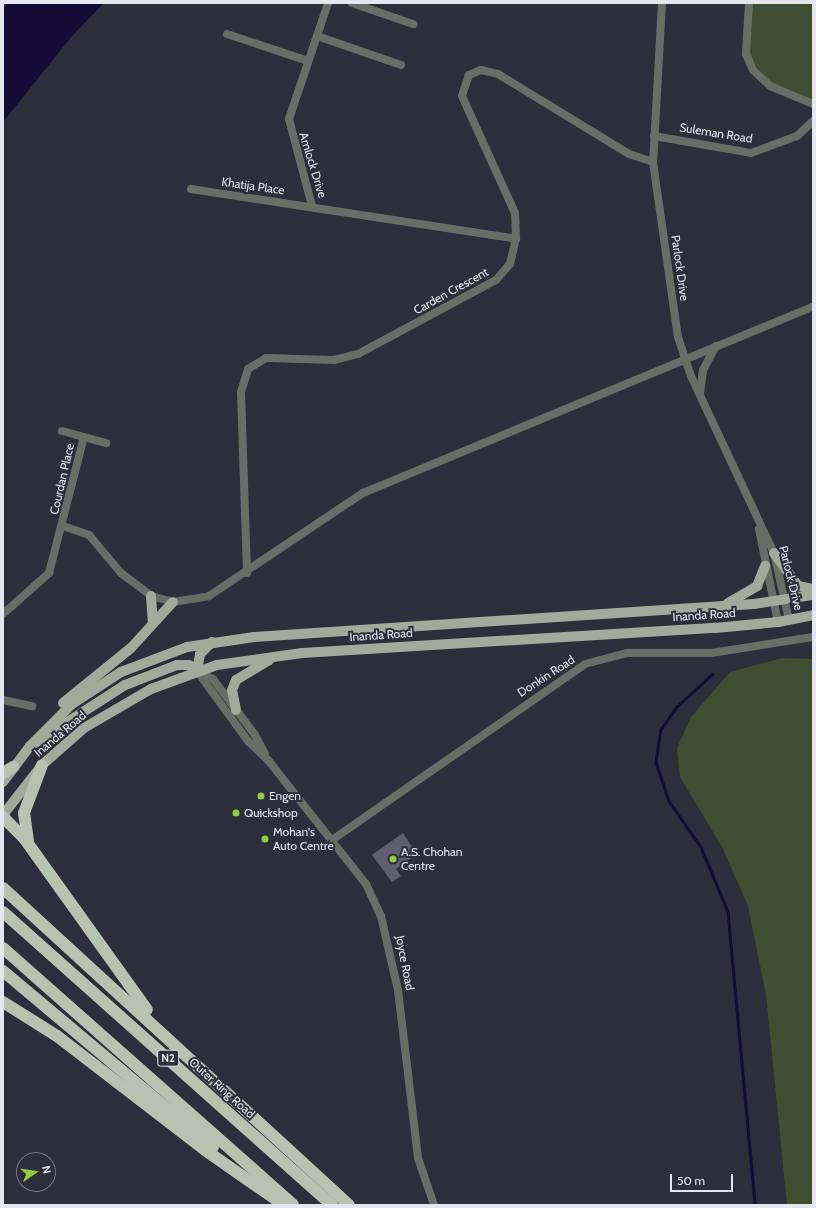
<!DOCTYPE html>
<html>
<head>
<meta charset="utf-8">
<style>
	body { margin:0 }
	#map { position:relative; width:816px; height:1208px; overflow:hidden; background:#2d2d3b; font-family:Cabin,sans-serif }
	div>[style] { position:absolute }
	.green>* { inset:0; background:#3f4d30 }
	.water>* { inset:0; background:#140b37 }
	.stream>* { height:2.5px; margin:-1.25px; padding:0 1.25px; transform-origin:1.25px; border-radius:1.25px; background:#140b37 }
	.building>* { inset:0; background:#5f5f6f }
	.minor>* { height:8px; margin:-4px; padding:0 4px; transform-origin:4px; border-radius:4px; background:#696d66 }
	.major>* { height:10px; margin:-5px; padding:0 5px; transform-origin:5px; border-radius:5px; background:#a3aa9c }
	.highway>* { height:12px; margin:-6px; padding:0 6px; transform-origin:6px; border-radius:6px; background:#b9c2b1 }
	.dots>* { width:11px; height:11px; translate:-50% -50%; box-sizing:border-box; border:2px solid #2d2d3b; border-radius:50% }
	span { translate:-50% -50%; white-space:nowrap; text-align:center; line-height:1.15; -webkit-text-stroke:4px #2d2d3b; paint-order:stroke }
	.shield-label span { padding:1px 3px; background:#2d2d3b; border:1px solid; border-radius:3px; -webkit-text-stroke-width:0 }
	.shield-label { font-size:11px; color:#e6e6f0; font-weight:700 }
	.street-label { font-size:12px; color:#e6e6f0 }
	.poi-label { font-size:12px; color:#e6e6f0 }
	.left { translate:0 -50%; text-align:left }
	.frame { position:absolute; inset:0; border:4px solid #e6e6f0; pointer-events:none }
	.north { position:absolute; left:16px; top:1152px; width:40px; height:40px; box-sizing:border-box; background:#2d2d3b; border:1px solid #777783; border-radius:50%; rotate:77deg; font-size:11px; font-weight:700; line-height:16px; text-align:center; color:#e6e6f0 }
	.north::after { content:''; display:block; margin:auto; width:14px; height:18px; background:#93cd3e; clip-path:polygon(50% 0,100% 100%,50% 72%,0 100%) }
	.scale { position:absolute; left:670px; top:1174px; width:63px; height:18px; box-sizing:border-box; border:2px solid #e6e6f0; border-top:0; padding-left:5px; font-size:12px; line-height:14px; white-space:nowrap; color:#e6e6f0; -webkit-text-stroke:3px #2d2d3b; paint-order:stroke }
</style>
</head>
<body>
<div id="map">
	<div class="green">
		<i style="clip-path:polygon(750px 3px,813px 3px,813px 103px,768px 81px,749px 57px)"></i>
		<i style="clip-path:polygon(782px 658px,813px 659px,813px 1205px,787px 1205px,766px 995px,748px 906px,722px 847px,680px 777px,677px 748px,691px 717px,730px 672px)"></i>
	</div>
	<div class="water">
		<i style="clip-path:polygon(7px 3px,104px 3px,72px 36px,3px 122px,3px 11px)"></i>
	</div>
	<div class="stream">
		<i style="left:713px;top:674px;width:49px;rotate:137.5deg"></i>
		<i style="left:677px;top:707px;width:28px;rotate:125deg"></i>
		<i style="left:661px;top:730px;width:32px;rotate:99deg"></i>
		<i style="left:656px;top:762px;width:41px;rotate:71.6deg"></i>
		<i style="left:669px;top:801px;width:56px;rotate:55.2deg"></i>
		<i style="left:701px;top:847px;width:70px;rotate:67.4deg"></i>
		<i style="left:728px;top:912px;width:294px;rotate:84.7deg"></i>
	</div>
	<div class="building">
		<i style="clip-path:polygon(403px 833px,417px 854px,396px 869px,401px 876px,392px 882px,372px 855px)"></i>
	</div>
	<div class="minor">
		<i style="left:352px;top:3px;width:65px;rotate:19deg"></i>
		<i style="left:662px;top:3px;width:159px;rotate:93.2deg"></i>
		<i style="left:653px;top:162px;width:177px;rotate:81.9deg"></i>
		<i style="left:678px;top:337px;width:41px;rotate:71.6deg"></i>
		<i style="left:691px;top:376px;width:195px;rotate:64.9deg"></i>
		<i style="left:774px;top:553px;width:69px;rotate:77.4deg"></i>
		<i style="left:749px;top:3px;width:51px;rotate:93.4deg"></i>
		<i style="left:746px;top:54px;width:17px;rotate:66deg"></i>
		<i style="left:753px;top:70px;width:23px;rotate:43deg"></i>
		<i style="left:770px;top:86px;width:47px;rotate:22.7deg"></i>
		<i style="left:227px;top:34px;width:85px;rotate:18.4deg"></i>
		<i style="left:317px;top:36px;width:89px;rotate:19deg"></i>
		<i style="left:654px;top:136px;width:98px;rotate:9.9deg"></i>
		<i style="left:751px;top:153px;width:49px;rotate:-20.3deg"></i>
		<i style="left:797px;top:136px;width:22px;rotate:-43deg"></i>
		<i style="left:191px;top:189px;width:329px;rotate:8.7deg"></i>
		<i style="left:312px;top:206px;width:90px;rotate:-104.8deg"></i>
		<i style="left:289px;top:119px;width:122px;rotate:-71.4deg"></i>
		<i style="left:700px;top:394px;width:24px;rotate:-83deg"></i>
		<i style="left:703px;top:370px;width:27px;rotate:-62deg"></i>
		<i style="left:62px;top:431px;width:46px;rotate:15.3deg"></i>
		<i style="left:63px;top:526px;width:28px;rotate:19deg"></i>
		<i style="left:89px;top:535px;width:50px;rotate:49.9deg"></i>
		<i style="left:121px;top:573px;width:38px;rotate:37deg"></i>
		<i style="left:151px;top:596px;width:23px;rotate:15deg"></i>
		<i style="left:173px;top:602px;width:36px;rotate:-9deg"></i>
		<i style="left:209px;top:596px;width:185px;rotate:-33.8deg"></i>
		<i style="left:363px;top:493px;width:487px;rotate:-22.5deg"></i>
		<i style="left:759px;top:529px;width:95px;rotate:78.5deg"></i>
		<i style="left:247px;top:573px;width:181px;rotate:-91.9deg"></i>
		<i style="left:241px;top:392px;width:24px;rotate:-73deg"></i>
		<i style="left:248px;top:369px;width:21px;rotate:-31deg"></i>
		<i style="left:266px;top:358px;width:68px;rotate:1.7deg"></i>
		<i style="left:334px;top:360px;width:25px;rotate:-14deg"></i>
		<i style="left:358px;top:354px;width:157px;rotate:-28.2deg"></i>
		<i style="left:496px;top:280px;width:21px;rotate:-49deg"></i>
		<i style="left:510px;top:264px;width:26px;rotate:-77deg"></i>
		<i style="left:516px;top:239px;width:26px;rotate:-92deg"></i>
		<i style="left:515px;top:213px;width:128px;rotate:-114.4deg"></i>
		<i style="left:462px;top:96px;width:22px;rotate:-72deg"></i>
		<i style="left:469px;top:75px;width:13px;rotate:-23deg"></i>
		<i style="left:481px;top:70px;width:17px;rotate:13deg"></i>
		<i style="left:498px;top:74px;width:153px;rotate:31.4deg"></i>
		<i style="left:629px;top:154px;width:25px;rotate:18deg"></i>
		<i style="left:3px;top:614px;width:62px;rotate:-41.7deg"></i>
		<i style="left:49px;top:573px;width:140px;rotate:-75.6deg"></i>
		<i style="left:197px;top:671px;width:87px;rotate:53.9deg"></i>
		<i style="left:248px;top:741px;width:28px;rotate:44deg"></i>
		<i style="left:268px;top:760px;width:158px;rotate:51.7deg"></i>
		<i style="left:366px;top:884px;width:35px;rotate:65deg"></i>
		<i style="left:381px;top:916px;width:76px;rotate:77.1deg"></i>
		<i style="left:398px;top:990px;width:169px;rotate:83.2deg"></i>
		<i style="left:418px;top:1158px;width:50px;rotate:71.2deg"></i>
		<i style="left:197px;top:671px;width:18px;rotate:27deg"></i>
		<i style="left:213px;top:679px;width:70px;rotate:53.1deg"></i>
		<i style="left:255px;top:735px;width:21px;rotate:62deg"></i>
		<i style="left:3px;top:700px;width:30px;rotate:12deg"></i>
		<i style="left:332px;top:840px;width:308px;rotate:-34.8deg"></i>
		<i style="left:585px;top:664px;width:43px;rotate:-14.7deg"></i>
		<i style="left:627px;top:653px;width:84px"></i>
		<i style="left:711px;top:653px;width:103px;rotate:-8.9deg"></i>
	</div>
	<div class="major">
		<i style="left:774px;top:553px;width:41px;rotate:54deg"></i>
		<i style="left:798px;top:586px;width:15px;rotate:11deg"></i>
		<i style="left:151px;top:596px;width:26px;rotate:86deg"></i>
		<i style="left:728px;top:603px;width:34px;rotate:-30deg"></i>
		<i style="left:757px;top:586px;width:22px;rotate:-68deg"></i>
		<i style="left:197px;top:671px;width:17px;rotate:-80deg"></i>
		<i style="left:200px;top:654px;width:17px;rotate:-45deg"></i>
		<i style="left:63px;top:703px;width:87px;rotate:-39deg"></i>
		<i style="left:131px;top:648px;width:62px;rotate:-47.6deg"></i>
		<i style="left:236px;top:710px;width:20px;rotate:-101deg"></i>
		<i style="left:232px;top:690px;width:11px;rotate:-68deg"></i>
		<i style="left:236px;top:680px;width:39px;rotate:-31deg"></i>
		<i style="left:35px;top:743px;width:107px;rotate:-32.8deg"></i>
		<i style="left:125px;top:685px;width:56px;rotate:-21deg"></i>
		<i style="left:177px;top:665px;width:12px"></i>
		<i style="left:189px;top:665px;width:10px;rotate:37deg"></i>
		<i style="left:3px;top:782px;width:45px;rotate:-53.1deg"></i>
		<i style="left:30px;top:746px;width:59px;rotate:-45deg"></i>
		<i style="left:72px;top:704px;width:59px;rotate:-33.1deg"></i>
		<i style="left:121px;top:672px;width:71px;rotate:-20.7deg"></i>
		<i style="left:187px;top:647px;width:68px;rotate:-8.5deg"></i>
		<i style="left:254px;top:637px;width:501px;rotate:-3.78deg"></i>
		<i style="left:754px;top:604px;width:60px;rotate:-8.7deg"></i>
		<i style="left:3px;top:815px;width:63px;rotate:-52deg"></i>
		<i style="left:42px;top:765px;width:56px;rotate:-41.4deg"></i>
		<i style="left:84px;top:728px;width:78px;rotate:-30.2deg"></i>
		<i style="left:151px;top:689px;width:70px;rotate:-20deg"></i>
		<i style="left:217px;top:665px;width:86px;rotate:-8deg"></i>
		<i style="left:302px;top:653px;width:414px;rotate:-3.5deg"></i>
		<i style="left:715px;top:628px;width:63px;rotate:-5.4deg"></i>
		<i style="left:778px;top:622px;width:36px;rotate:-11deg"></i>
	</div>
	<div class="highway">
		<i style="left:3px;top:773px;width:12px;rotate:-31deg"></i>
		<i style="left:3px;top:817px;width:30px;rotate:45deg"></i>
		<i style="left:24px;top:838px;width:211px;rotate:54.4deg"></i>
		<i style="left:28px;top:841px;width:28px;rotate:-98deg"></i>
		<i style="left:24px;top:813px;width:51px;rotate:-69.4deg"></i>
		<i style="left:3px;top:888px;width:469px;rotate:42.5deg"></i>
		<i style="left:3px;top:912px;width:441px;rotate:41.7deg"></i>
		<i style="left:3px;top:948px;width:387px;rotate:41.5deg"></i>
		<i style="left:3px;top:971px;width:274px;rotate:40deg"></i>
		<i style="left:3px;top:1002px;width:64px;rotate:32.2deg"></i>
		<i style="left:57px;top:1036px;width:187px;rotate:37.6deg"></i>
		<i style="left:205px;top:1150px;width:89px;rotate:34.9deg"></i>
	</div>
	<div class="dots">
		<i style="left:261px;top:796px;background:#93cd3e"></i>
		<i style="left:236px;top:813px;background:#93cd3e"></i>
		<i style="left:265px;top:839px;background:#93cd3e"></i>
		<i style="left:393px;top:859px;background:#93cd3e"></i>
	</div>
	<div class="shield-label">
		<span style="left:168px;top:1058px">N2</span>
	</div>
	<div class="street-label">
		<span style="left:716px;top:133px;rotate:9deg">Suleman Road</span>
		<span style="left:313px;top:165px;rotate:73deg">Amlock Drive</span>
		<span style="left:253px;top:186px;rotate:8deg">Khatija Place</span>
		<span style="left:680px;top:268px;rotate:82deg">Parlock Drive</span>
		<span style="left:451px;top:291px;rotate:-29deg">Carden Crescent</span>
		<span style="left:62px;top:479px;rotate:-77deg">Courdan Place</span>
		<span style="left:791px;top:578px;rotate:76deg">Parlock Drive</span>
		<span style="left:704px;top:615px;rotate:-4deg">Inanda Road</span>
		<span style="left:381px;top:635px;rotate:-4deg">Inanda Road</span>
		<span style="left:546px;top:676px;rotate:-33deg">Donkin Road</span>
		<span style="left:60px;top:734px;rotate:-40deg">Inanda Road</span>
		<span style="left:405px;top:963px;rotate:79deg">Joyce Road</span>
		<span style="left:222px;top:1088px;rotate:42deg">Outer Ring Road</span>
	</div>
	<div class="poi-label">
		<span class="left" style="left:269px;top:796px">Engen</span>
		<span class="left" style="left:244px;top:813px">Quickshop</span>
		<span class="left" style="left:273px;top:839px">Mohan's<br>Auto Centre</span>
		<span class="left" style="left:401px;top:859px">A.S. Chohan<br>Centre</span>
	</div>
	<div class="frame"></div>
	<div class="north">N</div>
	<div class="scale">50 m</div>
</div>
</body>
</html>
